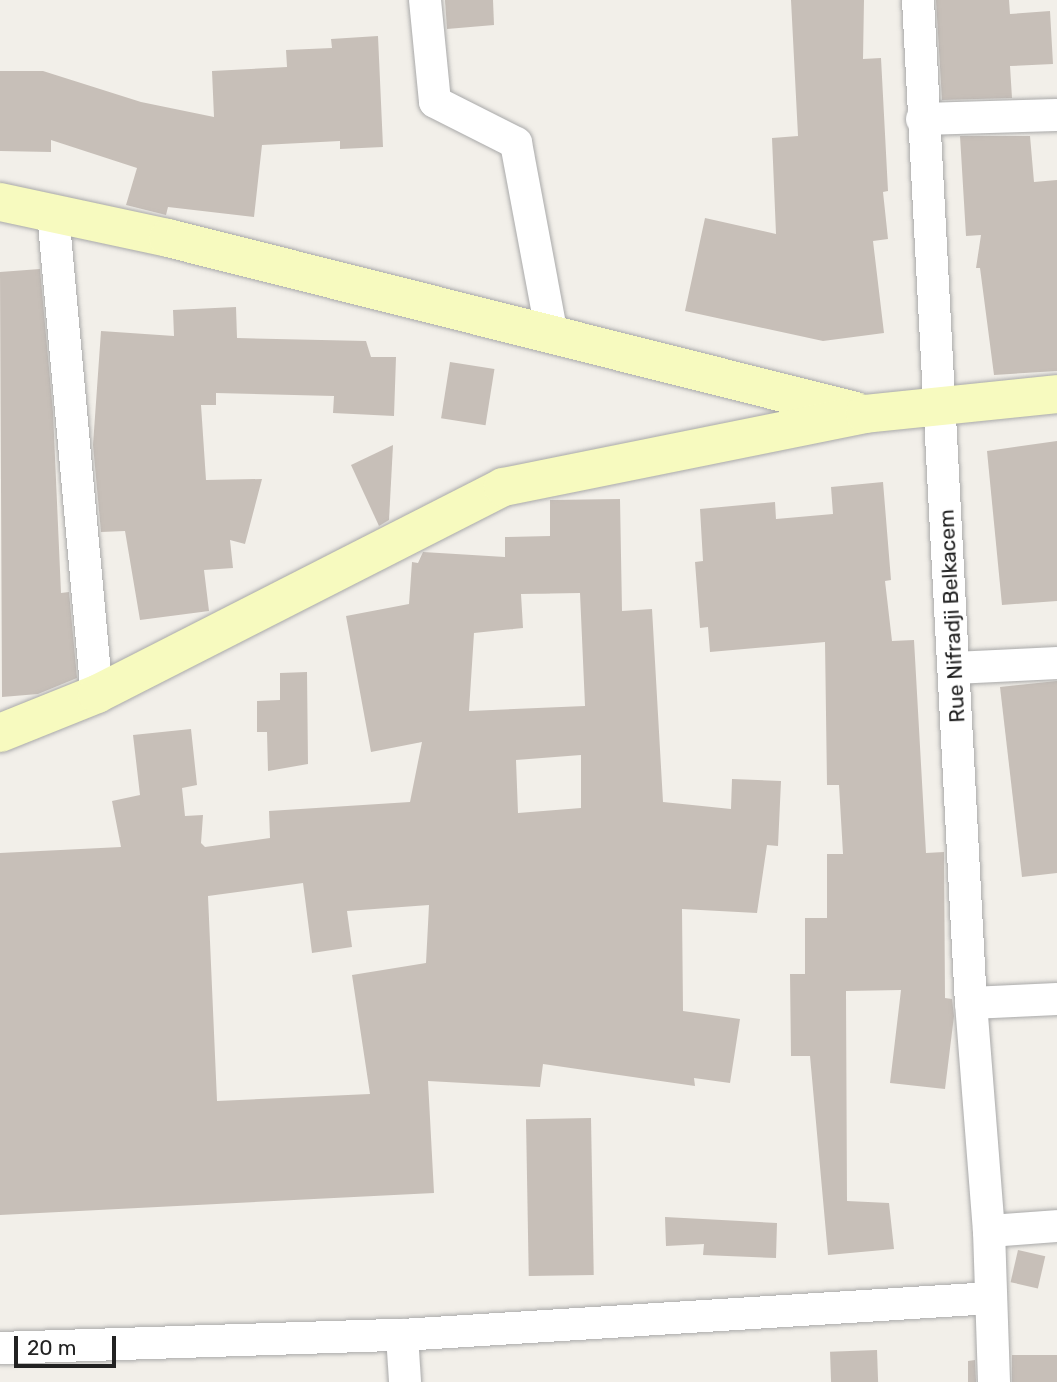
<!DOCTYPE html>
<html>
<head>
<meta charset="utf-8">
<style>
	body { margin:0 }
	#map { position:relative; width:1057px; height:1382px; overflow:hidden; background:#f2efe9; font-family:Rubik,sans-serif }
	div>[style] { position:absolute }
	.building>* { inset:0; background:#c7bfb8; transform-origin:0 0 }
	.roads { filter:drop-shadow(0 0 2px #a9a9a9) drop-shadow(0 0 2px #a9a9a9) }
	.street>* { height:32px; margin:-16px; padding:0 16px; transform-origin:16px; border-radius:16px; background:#fff }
	.secondary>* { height:38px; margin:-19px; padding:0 19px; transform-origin:19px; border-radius:19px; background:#f7fabf }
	span { translate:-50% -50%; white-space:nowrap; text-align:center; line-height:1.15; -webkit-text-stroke:7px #fff; paint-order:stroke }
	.street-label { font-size:21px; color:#222 }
	.scale { position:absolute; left:14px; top:1336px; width:102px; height:32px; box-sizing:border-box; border:4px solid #222; border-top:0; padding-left:9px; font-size:21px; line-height:24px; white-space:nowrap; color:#222; -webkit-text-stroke:5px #fff; paint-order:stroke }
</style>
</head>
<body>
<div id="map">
	<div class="building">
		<i style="clip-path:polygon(445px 0,493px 0,494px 25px,447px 29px)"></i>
		<i style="clip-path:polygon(791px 0,864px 0,863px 59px,881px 58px,888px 191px,883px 192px,888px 239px,873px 241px,884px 333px,823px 341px,685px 311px,705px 218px,776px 234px,772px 138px,798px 136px)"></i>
		<i style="clip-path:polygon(936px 0,1009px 0,1010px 14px,1050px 11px,1053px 64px,1010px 66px,1012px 98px,942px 100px)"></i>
		<i style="clip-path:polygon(378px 36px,383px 147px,340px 149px,340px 141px,262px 145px,254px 217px,168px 207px,166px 215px,126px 205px,137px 168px,51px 140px,51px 152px,0 151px,0 71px,43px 71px,141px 102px,214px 117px,212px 71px,287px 67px,286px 50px,332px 48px,331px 39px)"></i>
		<i style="clip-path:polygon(960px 136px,1030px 136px,1034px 182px,1057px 180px,1057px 371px,994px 375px,980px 268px,976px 268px,981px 235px,966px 236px)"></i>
		<i style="clip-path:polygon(40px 269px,53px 412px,61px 593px,69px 592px,77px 678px,38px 694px,2px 697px,0 272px)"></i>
		<i style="clip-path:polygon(236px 307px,237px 338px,366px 341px,371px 357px,396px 357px,394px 416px,333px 413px,334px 396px,216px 393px,216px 405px,201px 405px,206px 480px,262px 479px,245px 544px,230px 540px,233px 568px,204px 570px,209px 611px,140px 620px,125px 531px,101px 532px,93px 445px,101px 331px,174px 336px,173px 310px)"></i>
		<i style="left:450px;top:362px;width:45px;height:57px;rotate:9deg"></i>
		<i style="clip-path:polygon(1057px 441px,1057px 601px,1002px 605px,987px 451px)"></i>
		<i style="clip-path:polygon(393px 445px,389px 520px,379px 526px,351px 465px)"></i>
		<i style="clip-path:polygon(883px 482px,891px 580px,885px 581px,892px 641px,914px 640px,926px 853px,944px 852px,945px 998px,952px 999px,954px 1016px,945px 1089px,890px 1083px,901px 990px,846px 991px,847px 1201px,889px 1203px,894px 1249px,828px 1255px,810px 1056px,791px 1056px,790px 974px,805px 974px,805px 918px,827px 918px,827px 854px,843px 854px,839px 785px,827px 785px,825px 642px,710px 652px,708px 627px,700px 628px,695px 562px,703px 561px,700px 509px,775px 502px,776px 519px,833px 514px,831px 487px)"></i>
		<i style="clip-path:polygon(evenodd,620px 499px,622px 611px,652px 609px,663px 802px,731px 809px,732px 779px,781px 781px,778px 846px,767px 845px,757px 913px,682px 909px,683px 1011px,740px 1019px,730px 1083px,694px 1078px,695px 1086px,543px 1064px,540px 1087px,428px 1081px,434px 1193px,0 1215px,0 853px,121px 847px,112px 801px,140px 795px,133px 735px,191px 729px,197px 785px,182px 788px,185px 816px,203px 815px,201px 843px,205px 847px,270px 838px,269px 811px,410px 802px,422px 742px,371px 752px,346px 616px,409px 604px,412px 562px,418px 563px,423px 552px,505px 557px,505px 537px,550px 536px,550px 500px,620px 499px,580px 593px,585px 706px,469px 711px,474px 633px,523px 628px,521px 594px,580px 593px,620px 499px,581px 755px,581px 808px,518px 813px,516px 760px,581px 755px,620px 499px,303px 883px,312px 953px,352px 947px,347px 911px,429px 905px,426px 963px,352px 975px,370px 1094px,217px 1101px,208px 896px,303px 883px)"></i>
		<i style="clip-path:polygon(307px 672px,308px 764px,268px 771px,267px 732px,257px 732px,257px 701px,280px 700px,280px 673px)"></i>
		<i style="clip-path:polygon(1057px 681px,1057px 873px,1022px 877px,1000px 687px)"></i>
		<i style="left:591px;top:1118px;width:157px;height:65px;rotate:89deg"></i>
		<i style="clip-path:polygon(665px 1217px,777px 1223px,776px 1258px,703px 1255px,704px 1244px,666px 1246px)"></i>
		<i style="left:1018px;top:1250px;width:28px;height:33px;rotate:13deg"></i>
		<i style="left:877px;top:1350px;width:32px;height:47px;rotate:88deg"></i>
		<i style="left:1057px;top:1355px;width:27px;height:45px;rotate:90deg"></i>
		<i style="clip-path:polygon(975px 1360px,976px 1382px,968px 1382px,968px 1361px)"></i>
	</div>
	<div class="roads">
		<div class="street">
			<i style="left:425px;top:0;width:102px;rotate:84.4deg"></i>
			<i style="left:435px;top:102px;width:91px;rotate:26.8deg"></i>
			<i style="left:516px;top:143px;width:195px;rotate:79.4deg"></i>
			<i style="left:918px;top:0;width:1004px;rotate:86.98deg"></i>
			<i style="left:971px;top:1003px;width:229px;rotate:85.5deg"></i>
			<i style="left:989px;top:1231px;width:151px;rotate:88.1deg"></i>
			<i style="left:922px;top:119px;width:135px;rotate:-1.7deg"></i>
			<i style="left:53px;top:213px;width:483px;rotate:84.8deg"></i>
			<i style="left:955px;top:668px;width:102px;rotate:-2.8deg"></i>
			<i style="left:971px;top:1003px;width:86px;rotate:-2.7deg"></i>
			<i style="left:989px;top:1231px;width:68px;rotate:-4.2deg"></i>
			<i style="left:402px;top:1335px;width:47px;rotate:86.3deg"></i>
			<i style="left:0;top:1348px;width:402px;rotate:-1.9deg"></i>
			<i style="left:402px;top:1335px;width:590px;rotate:-3.59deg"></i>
		</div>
		<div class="secondary">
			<i style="left:0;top:202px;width:172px;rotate:12.1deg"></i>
			<i style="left:168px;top:238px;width:708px;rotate:14.13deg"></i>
			<i style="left:0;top:733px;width:105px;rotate:-21.9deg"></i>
			<i style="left:97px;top:694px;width:456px;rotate:-27deg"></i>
			<i style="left:503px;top:487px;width:369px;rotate:-11.4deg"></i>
			<i style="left:865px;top:414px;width:193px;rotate:-5.9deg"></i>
		</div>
	</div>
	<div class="street-label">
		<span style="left:952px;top:616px;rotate:-93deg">Rue Nifradji Belkacem</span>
	</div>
	<div class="scale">20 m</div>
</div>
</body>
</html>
